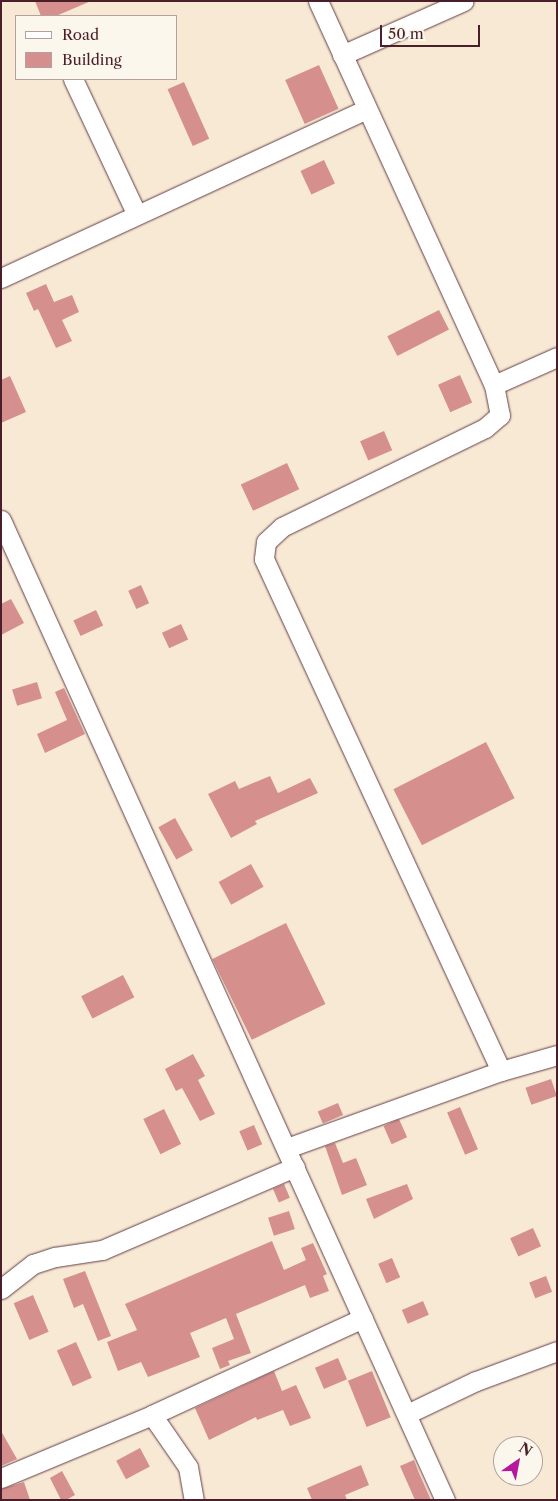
<!DOCTYPE html>
<html>
<head>
<meta charset="utf-8">
<style>
	body { margin:0 }
	#map { position:relative; width:558px; height:1501px; overflow:hidden; background:#f8e9d5; font-family:"Libre Caslon Text",serif }
	div>[style] { position:absolute }
	.building>* { inset:0; background:#d5908e; transform-origin:0 0 }
	.roads { filter:drop-shadow(0 0 1px #643d44) drop-shadow(0 0 1px #643d44) }
	.minor>* { height:19px; margin:-9.5px; padding:0 9.5px; transform-origin:9.5px; border-radius:9.5px; background:#fff }
	span { translate:-50% -50%; white-space:nowrap; text-align:center; line-height:1.15; -webkit-text-stroke:4.5px #fbf7ec; paint-order:stroke }
	.frame { position:absolute; inset:0; border:2px solid #4a1f2b; pointer-events:none }
	.legend { position:absolute; left:15px; top:15px; width:162px; height:65px; box-sizing:border-box; background:#fbf7ec; border:1px solid #b4a19f; margin:0; padding:6px 9px; list-style:none; font-size:15px; color:#4a1f2b }
	.legend li { display:flex; align-items:center; gap:10px; height:25px }
	.legend b { width:25px; border:1px solid #b4a19f }
	.north { position:absolute; left:493px; top:1436px; width:50px; height:50px; box-sizing:border-box; background:#fbf7ec; border:1px solid #b4a19f; border-radius:50%; rotate:33deg; font-size:14px; font-weight:700; line-height:20px; text-align:center; color:#4a1f2b }
	.north::after { content:''; display:block; margin:auto; width:18px; height:22px; background:#b5179e; clip-path:polygon(50% 0,100% 100%,50% 72%,0 100%) }
	.scale { position:absolute; left:380px; top:25px; width:100px; height:22px; box-sizing:border-box; border:2px solid #4a1f2b; border-top:0; padding-left:6px; font-size:15px; line-height:18px; white-space:nowrap; color:#4a1f2b; -webkit-text-stroke:4px #fbf7ec; paint-order:stroke }
</style>
</head>
<body>
<div id="map">
	<div class="building">
		<i style="clip-path:polygon(35px 1px,91px 1px,56px 16px,41px 16px)"></i>
		<i style="left:319px;top:65px;width:48px;height:37px;rotate:66deg"></i>
		<i style="left:184px;top:82px;width:62px;height:18px;rotate:66deg"></i>
		<i style="left:324px;top:160px;width:26px;height:26px;rotate:65deg"></i>
		<i style="clip-path:polygon(46px 284px,54px 302px,72px 295px,79px 312px,62px 320px,72px 341px,56px 348px,38px 309px,34px 311px,26px 293px)"></i>
		<i style="left:439px;top:310px;width:22px;height:58px;rotate:63deg"></i>
		<i style="left:460px;top:375px;width:30px;height:24px;rotate:66deg"></i>
		<i style="clip-path:polygon(10px 376px,26px 412px,1px 423px,1px 380px)"></i>
		<i style="left:384px;top:431px;width:21px;height:26px;rotate:67deg"></i>
		<i style="left:287px;top:463px;width:29px;height:51px;rotate:65deg"></i>
		<i style="left:141px;top:585px;width:20px;height:14px;rotate:66deg"></i>
		<i style="clip-path:polygon(11px 599px,24px 623px,1px 635px,1px 604px)"></i>
		<i style="left:96px;top:610px;width:17px;height:25px;rotate:65deg"></i>
		<i style="left:181px;top:624px;width:17px;height:21px;rotate:65deg"></i>
		<i style="left:37px;top:682px;width:17px;height:26px;rotate:73deg"></i>
		<i style="clip-path:polygon(64px 688px,85px 734px,45px 753px,37px 734px,67px 720px,55px 692px)"></i>
		<i style="left:486px;top:742px;width:63px;height:104px;rotate:63deg"></i>
		<i style="clip-path:polygon(270px 776px,278px 793px,310px 778px,318px 793px,255px 821px,257px 824px,231px 838px,208px 794px,235px 781px,239px 789px)"></i>
		<i style="left:175px;top:818px;width:37px;height:19px;rotate:61deg"></i>
		<i style="left:251px;top:864px;width:26px;height:37px;rotate:61deg"></i>
		<i style="left:286px;top:923px;width:90px;height:82px;rotate:64deg"></i>
		<i style="left:123px;top:975px;width:25px;height:47px;rotate:63deg"></i>
		<i style="clip-path:polygon(193px 1054px,205px 1076px,198px 1080px,215px 1114px,200px 1121px,182px 1088px,176px 1091px,165px 1069px)"></i>
		<i style="left:551px;top:1079px;width:18px;height:27px;rotate:71deg"></i>
		<i style="left:338px;top:1103px;width:13px;height:22px;rotate:67deg"></i>
		<i style="left:460px;top:1107px;width:46px;height:14px;rotate:67deg"></i>
		<i style="left:164px;top:1109px;width:39px;height:23px;rotate:64deg"></i>
		<i style="left:399px;top:1119px;width:20px;height:17px;rotate:66deg"></i>
		<i style="left:254px;top:1125px;width:21px;height:16px;rotate:67deg"></i>
		<i style="clip-path:polygon(335px 1143px,343px 1163px,356px 1158px,367px 1185px,342px 1195px,325px 1146px)"></i>
		<i style="left:284px;top:1184px;width:15px;height:12px;rotate:67deg"></i>
		<i style="clip-path:polygon(407px 1184px,413px 1199px,374px 1219px,366px 1199px)"></i>
		<i style="left:289px;top:1211px;width:19px;height:22px;rotate:72deg"></i>
		<i style="left:533px;top:1228px;width:20px;height:25px;rotate:66deg"></i>
		<i style="clip-path:polygon(272px 1241px,284px 1270px,306px 1260px,301px 1248px,313px 1243px,327px 1274px,323px 1276px,329px 1291px,310px 1298px,305px 1285px,236px 1314px,251px 1353px,228px 1361px,230px 1365px,220px 1369px,212px 1348px,234px 1339px,226px 1318px,190px 1333px,200px 1357px,148px 1377px,141px 1362px,118px 1371px,107px 1342px,137px 1330px,125px 1304px)"></i>
		<i style="left:392px;top:1258px;width:21px;height:15px;rotate:67deg"></i>
		<i style="clip-path:polygon(85px 1271px,111px 1336px,98px 1341px,83px 1304px,74px 1308px,63px 1279px)"></i>
		<i style="left:546px;top:1276px;width:17px;height:18px;rotate:69deg"></i>
		<i style="left:33px;top:1295px;width:40px;height:21px;rotate:67deg"></i>
		<i style="left:423px;top:1301px;width:15px;height:23px;rotate:67deg"></i>
		<i style="left:76px;top:1342px;width:39px;height:21px;rotate:66deg"></i>
		<i style="left:338px;top:1358px;width:23px;height:25px;rotate:67deg"></i>
		<i style="clip-path:polygon(274px 1371px,282px 1391px,296px 1385px,311px 1418px,290px 1426px,283px 1410px,257px 1420px,256px 1417px,209px 1440px,195px 1408px)"></i>
		<i style="left:372px;top:1371px;width:50px;height:26px;rotate:68deg"></i>
		<i style="clip-path:polygon(1px 1431px,17px 1459px,1px 1466px)"></i>
		<i style="left:140px;top:1448px;width:21px;height:27px;rotate:62deg"></i>
		<i style="clip-path:polygon(414px 1460px,419px 1473px,431px 1500px,415px 1500px,400px 1466px)"></i>
		<i style="clip-path:polygon(361px 1465px,369px 1485px,345px 1495px,347px 1500px,312px 1500px,307px 1488px)"></i>
		<i style="clip-path:polygon(62px 1471px,75px 1495px,66px 1500px,61px 1500px,50px 1478px)"></i>
		<i style="clip-path:polygon(24px 1482px,30px 1500px,1px 1500px,1px 1489px)"></i>
	</div>
	<div class="roads">
		<div class="minor">
			<i style="left:318px;top:1px;width:422px;rotate:65.4deg"></i>
			<i style="left:494px;top:385px;width:31px;rotate:79deg"></i>
			<i style="left:500px;top:415px;width:20px;rotate:139deg"></i>
			<i style="left:485px;top:428px;width:226px;rotate:154deg"></i>
			<i style="left:282px;top:527px;width:22px;rotate:137deg"></i>
			<i style="left:266px;top:542px;width:17px;rotate:97deg"></i>
			<i style="left:264px;top:559px;width:564px;rotate:65.16deg"></i>
			<i style="left:342px;top:55px;width:133px;rotate:-23.9deg"></i>
			<i style="left:73px;top:79px;width:148px;rotate:64.8deg"></i>
			<i style="left:1px;top:278px;width:402px;rotate:-24.8deg"></i>
			<i style="left:494px;top:385px;width:69px;rotate:-24deg"></i>
			<i style="left:1px;top:520px;width:1076px;rotate:65.63deg"></i>
			<i style="left:287px;top:1148px;width:227px;rotate:-19.8deg"></i>
			<i style="left:501px;top:1071px;width:58px;rotate:-15.9deg"></i>
			<i style="left:1px;top:1289px;width:41px;rotate:-38deg"></i>
			<i style="left:33px;top:1264px;width:23px;rotate:-18deg"></i>
			<i style="left:55px;top:1257px;width:48px;rotate:-8.5deg"></i>
			<i style="left:102px;top:1250px;width:210px;rotate:-23.3deg"></i>
			<i style="left:407px;top:1414px;width:76px;rotate:-25.6deg"></i>
			<i style="left:476px;top:1381px;width:86px;rotate:-20.3deg"></i>
			<i style="left:152px;top:1415px;width:63px;rotate:55.3deg"></i>
			<i style="left:188px;top:1467px;width:34px;rotate:80deg"></i>
			<i style="left:1px;top:1478px;width:164px;rotate:-22.6deg"></i>
			<i style="left:152px;top:1415px;width:232px;rotate:-24.7deg"></i>
		</div>
	</div>
	<div class="frame"></div>
	<ul class="legend">
	<li><b style="height:6px;background:#fff"></b>Road</li>
	<li><b style="height:14px;background:#d5908e"></b>Building</li>
	</ul>
	<div class="north">N</div>
	<div class="scale">50 m</div>
</div>
</body>
</html>
